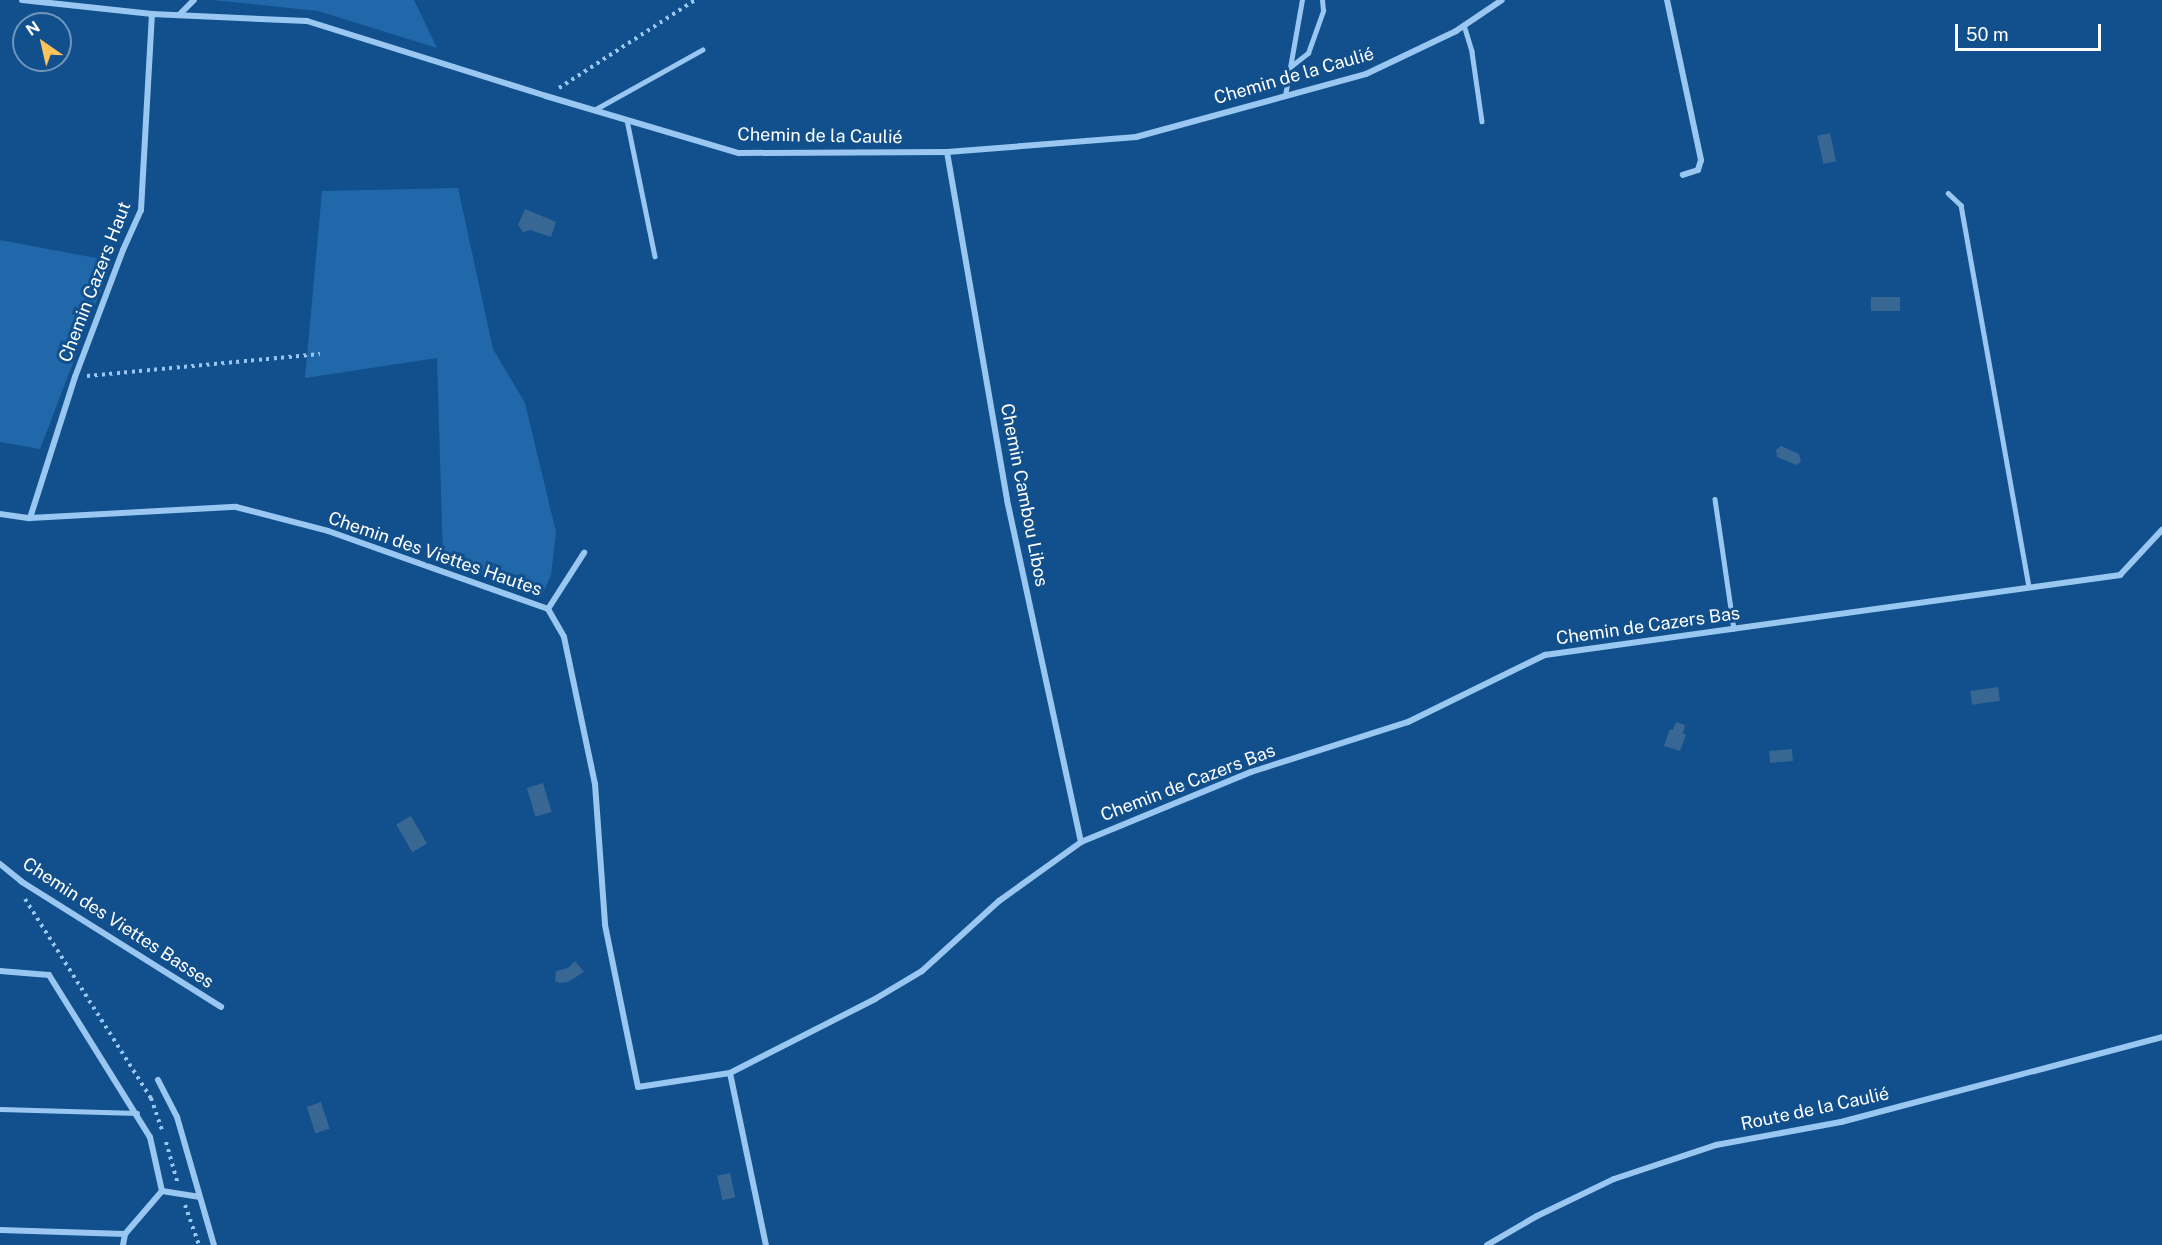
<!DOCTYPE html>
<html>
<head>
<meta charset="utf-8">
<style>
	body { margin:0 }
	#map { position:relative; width:2162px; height:1245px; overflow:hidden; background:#11508c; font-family:"Public Sans",sans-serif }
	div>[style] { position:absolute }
	.green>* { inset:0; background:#2068a9 }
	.water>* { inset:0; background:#386794; transform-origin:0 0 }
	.path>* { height:4px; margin-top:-2px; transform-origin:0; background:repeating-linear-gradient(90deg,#99c7f1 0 3px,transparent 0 7.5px) }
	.service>* { height:4.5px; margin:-2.25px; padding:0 2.25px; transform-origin:2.25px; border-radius:2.25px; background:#99c7f1 }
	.minor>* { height:6px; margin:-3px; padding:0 3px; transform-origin:3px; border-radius:3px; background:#99c7f1 }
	span { translate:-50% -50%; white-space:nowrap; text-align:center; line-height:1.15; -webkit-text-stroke:6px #11508c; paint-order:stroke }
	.street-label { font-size:18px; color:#fff }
	.north { position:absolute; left:12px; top:12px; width:60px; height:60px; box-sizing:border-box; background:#11508c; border:2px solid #7096ba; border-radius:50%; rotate:326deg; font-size:16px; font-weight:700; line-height:24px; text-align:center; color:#fff }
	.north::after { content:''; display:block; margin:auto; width:21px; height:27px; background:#ffc359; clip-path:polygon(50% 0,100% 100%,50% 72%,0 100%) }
	.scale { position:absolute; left:1955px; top:24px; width:146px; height:27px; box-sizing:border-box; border:3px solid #fff; border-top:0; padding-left:8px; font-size:18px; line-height:21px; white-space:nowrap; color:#fff; -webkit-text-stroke:4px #11508c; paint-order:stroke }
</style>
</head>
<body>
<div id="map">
	<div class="green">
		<i style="clip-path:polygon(212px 0,414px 0,437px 48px,318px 11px)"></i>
		<i style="clip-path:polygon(458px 188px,493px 349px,525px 403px,556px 532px,551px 575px,541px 597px,443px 559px,437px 358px,305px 378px,322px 191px)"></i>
		<i style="clip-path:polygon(0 240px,112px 261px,40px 449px,0 442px)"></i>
	</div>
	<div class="water">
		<i style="left:1830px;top:133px;width:29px;height:13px;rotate:78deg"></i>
		<i style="clip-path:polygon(525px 209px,556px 222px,551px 237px,530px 230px,523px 232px,518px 225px)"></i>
		<i style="left:1900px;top:297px;width:14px;height:29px;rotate:90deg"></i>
		<i style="clip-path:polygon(1781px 446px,1799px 454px,1801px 462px,1796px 465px,1777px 457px,1776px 450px)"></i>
		<i style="left:1998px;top:687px;width:14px;height:28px;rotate:82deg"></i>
		<i style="clip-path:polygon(1676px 722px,1685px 725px,1683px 733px,1686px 735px,1680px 751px,1664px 746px,1670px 729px,1673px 730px)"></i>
		<i style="left:1792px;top:749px;width:12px;height:23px;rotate:85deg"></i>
		<i style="left:543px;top:783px;width:30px;height:17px;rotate:73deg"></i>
		<i style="left:411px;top:816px;width:32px;height:17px;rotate:60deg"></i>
		<i style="clip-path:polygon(575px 961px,584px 972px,568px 982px,559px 983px,555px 981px,556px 971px,568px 968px)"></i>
		<i style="left:321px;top:1102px;width:28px;height:15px;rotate:72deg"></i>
		<i style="left:730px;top:1173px;width:25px;height:13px;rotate:78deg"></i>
	</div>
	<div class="path">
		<i style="left:559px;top:88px;width:162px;rotate:-32.9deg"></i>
		<i style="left:87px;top:376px;width:234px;rotate:-5.4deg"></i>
		<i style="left:25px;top:899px;width:236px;rotate:57.7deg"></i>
		<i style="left:151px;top:1098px;width:36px;rotate:71deg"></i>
		<i style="left:166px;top:1142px;width:41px;rotate:74.2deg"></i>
		<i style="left:185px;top:1205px;width:42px;rotate:70.7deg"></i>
	</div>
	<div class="service">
		<i style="left:1464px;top:25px;width:28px;rotate:73deg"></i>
		<i style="left:1472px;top:52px;width:70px;rotate:81.8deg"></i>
		<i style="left:1290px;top:67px;width:23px;rotate:-38deg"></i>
		<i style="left:1308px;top:53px;width:45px;rotate:-70.3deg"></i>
		<i style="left:1323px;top:11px;width:11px;rotate:-95deg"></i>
		<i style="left:1285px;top:96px;width:97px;rotate:-80deg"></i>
		<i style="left:594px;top:110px;width:124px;rotate:-29.1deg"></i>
		<i style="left:627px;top:120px;width:139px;rotate:78.4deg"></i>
		<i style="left:1948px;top:193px;width:18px;rotate:43deg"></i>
		<i style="left:1961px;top:205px;width:388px;rotate:79.9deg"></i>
		<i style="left:1715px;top:499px;width:131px;rotate:81.7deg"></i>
		<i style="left:0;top:1109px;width:137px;rotate:1.7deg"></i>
	</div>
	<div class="minor">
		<i style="left:22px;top:0;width:131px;rotate:6.1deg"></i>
		<i style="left:152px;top:14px;width:155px;rotate:2.6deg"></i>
		<i style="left:307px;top:21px;width:250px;rotate:17.4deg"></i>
		<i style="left:546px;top:96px;width:201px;rotate:16.5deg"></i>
		<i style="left:739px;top:153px;width:208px;rotate:-0.3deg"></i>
		<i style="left:947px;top:152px;width:190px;rotate:-4.5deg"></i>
		<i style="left:1136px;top:137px;width:238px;rotate:-15.3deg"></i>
		<i style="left:1366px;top:74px;width:100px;rotate:-25.5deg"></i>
		<i style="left:1456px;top:31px;width:55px;rotate:-34deg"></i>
		<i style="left:1667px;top:0;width:164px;rotate:78deg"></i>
		<i style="left:1701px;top:160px;width:10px;rotate:107deg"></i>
		<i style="left:1698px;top:170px;width:16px;rotate:162deg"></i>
		<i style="left:179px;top:15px;width:21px;rotate:-45deg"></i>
		<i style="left:947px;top:152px;width:353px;rotate:80.2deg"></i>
		<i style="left:1007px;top:500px;width:350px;rotate:77.8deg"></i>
		<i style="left:0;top:514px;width:30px;rotate:8deg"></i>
		<i style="left:30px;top:518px;width:206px;rotate:-3.1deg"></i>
		<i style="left:236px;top:507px;width:95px;rotate:14.6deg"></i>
		<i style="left:328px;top:531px;width:233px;rotate:19.5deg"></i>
		<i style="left:548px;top:609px;width:32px;rotate:60deg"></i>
		<i style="left:564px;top:637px;width:150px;rotate:78.1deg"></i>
		<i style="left:595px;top:784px;width:141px;rotate:85.9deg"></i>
		<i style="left:605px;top:925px;width:165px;rotate:78.5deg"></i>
		<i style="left:638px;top:1087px;width:93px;rotate:-8.7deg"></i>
		<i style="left:730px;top:1073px;width:163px;rotate:-27deg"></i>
		<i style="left:875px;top:999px;width:55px;rotate:-30.8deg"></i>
		<i style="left:922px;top:971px;width:104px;rotate:-42.3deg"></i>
		<i style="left:999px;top:901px;width:101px;rotate:-35.7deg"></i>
		<i style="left:1081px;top:842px;width:184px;rotate:-22.4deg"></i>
		<i style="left:1251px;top:772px;width:165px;rotate:-17.7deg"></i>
		<i style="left:1408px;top:722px;width:153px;rotate:-26.1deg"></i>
		<i style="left:1545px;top:655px;width:581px;rotate:-7.92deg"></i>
		<i style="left:2120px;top:575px;width:62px;rotate:-47deg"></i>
		<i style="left:30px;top:518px;width:148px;rotate:-72.3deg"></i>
		<i style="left:75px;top:377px;width:136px;rotate:-69.3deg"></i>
		<i style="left:123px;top:250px;width:44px;rotate:-65.8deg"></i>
		<i style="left:141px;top:210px;width:196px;rotate:-86.8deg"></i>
		<i style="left:548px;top:609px;width:67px;rotate:-57.3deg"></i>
		<i style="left:0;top:864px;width:28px;rotate:39deg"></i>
		<i style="left:22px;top:882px;width:235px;rotate:32.1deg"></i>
		<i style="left:0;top:971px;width:49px;rotate:4.7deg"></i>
		<i style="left:49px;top:975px;width:191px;rotate:58.1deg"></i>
		<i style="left:150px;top:1137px;width:55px;rotate:77.5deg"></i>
		<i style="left:162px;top:1191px;width:57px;rotate:130.7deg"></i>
		<i style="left:125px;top:1234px;width:11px;rotate:100deg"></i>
		<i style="left:730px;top:1073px;width:176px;rotate:78.2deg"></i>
		<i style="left:158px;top:1080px;width:42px;rotate:62.8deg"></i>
		<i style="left:177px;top:1117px;width:133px;rotate:73.9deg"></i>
		<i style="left:162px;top:1191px;width:37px;rotate:9deg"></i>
		<i style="left:0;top:1230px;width:125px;rotate:1.8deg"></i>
		<i style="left:1487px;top:1245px;width:58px;rotate:-30.1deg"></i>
		<i style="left:1537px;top:1216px;width:85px;rotate:-25.7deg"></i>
		<i style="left:1614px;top:1179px;width:108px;rotate:-18.4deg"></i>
		<i style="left:1716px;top:1145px;width:127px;rotate:-10.4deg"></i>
		<i style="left:1841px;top:1122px;width:332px;rotate:-14.8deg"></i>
	</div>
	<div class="street-label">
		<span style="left:1294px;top:76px;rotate:-16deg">Chemin de la Caulié</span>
		<span style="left:820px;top:136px;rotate:1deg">Chemin de la Caulié</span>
		<span style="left:95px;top:282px;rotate:-69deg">Chemin Cazers Haut</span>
		<span style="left:1024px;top:495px;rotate:79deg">Chemin Cambou Libos</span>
		<span style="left:435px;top:554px;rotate:19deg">Chemin des Viettes Hautes</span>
		<span style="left:1648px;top:626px;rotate:-8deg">Chemin de Cazers Bas</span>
		<span style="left:1188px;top:783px;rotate:-21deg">Chemin de Cazers Bas</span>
		<span style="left:118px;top:923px;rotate:33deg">Chemin des Viettes Basses</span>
		<span style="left:1815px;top:1109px;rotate:-12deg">Route de la Caulié</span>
	</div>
	<div class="north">N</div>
	<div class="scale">50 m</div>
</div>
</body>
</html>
